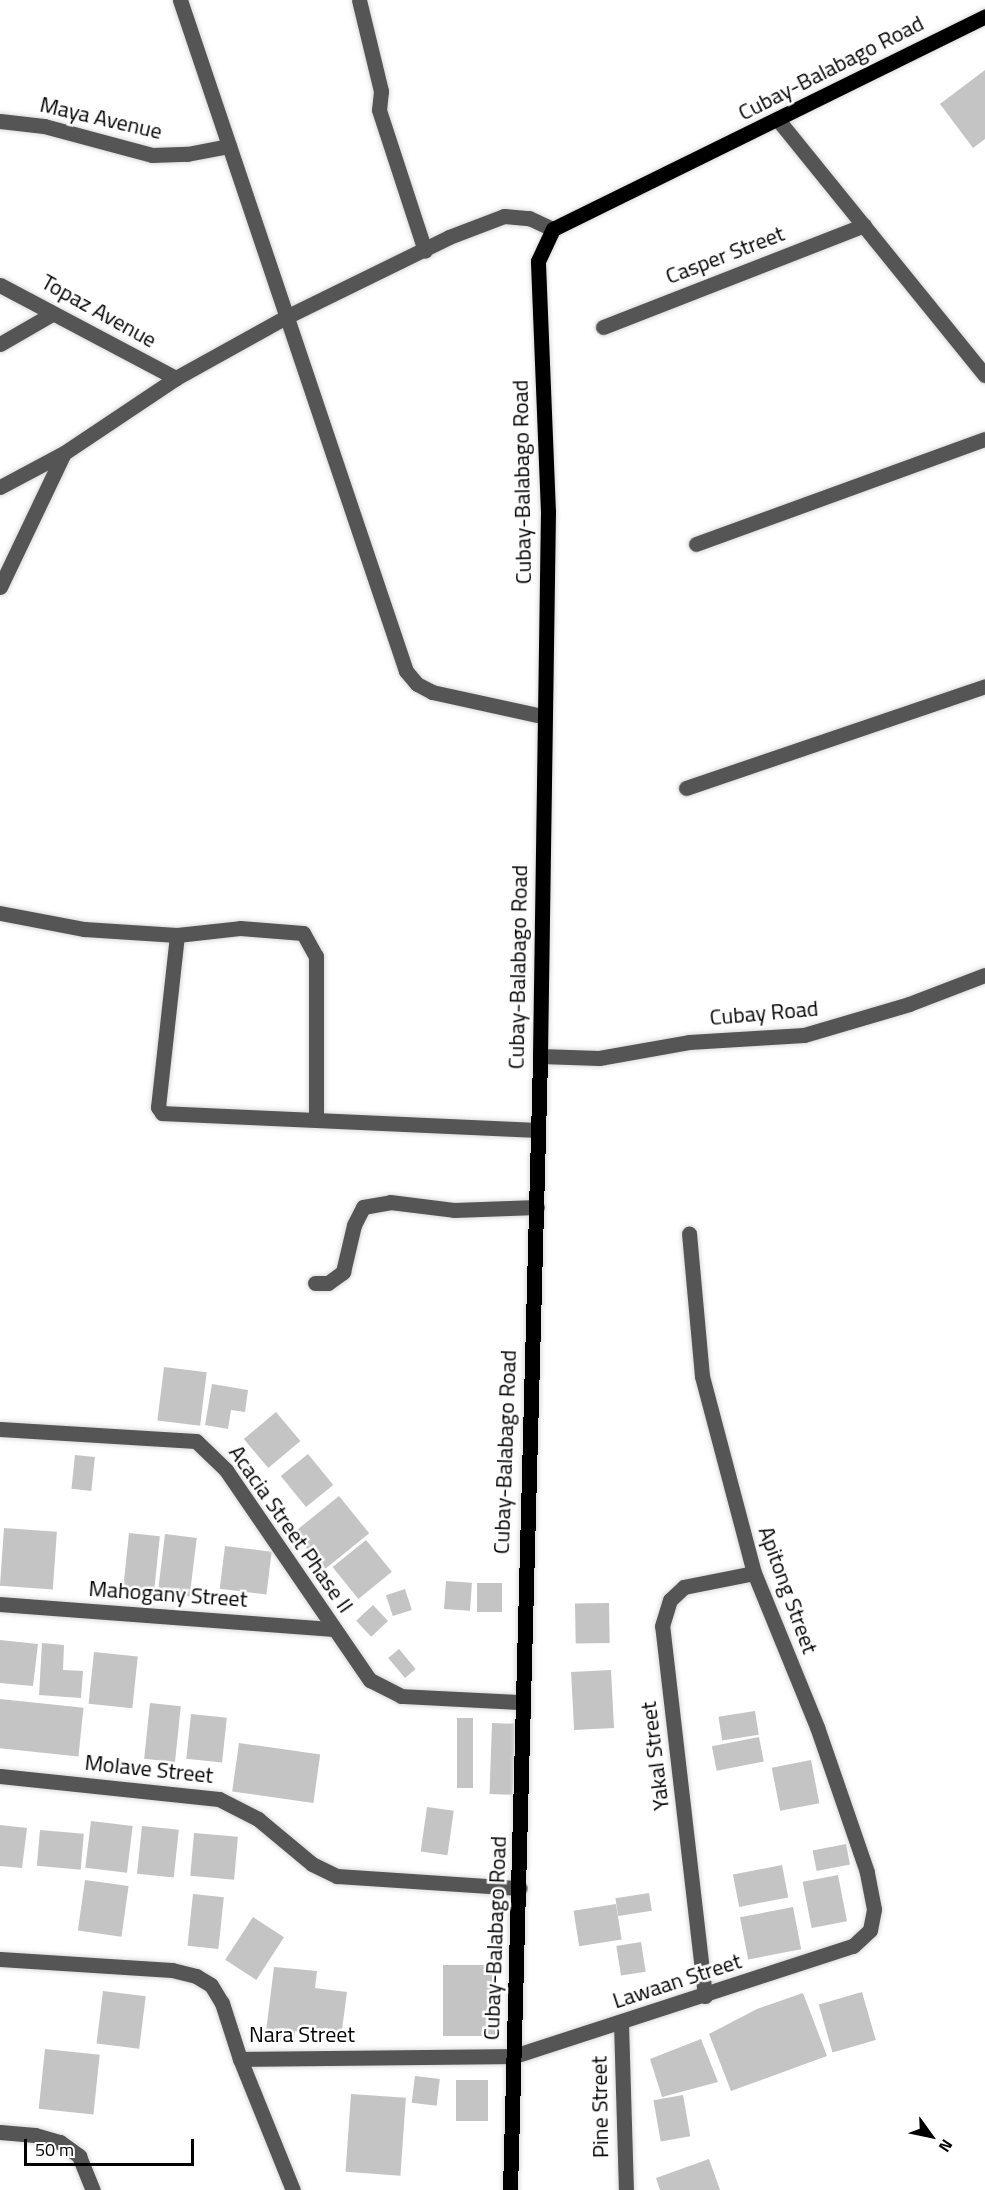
<!DOCTYPE html>
<html>
<head>
<meta charset="utf-8">
<style>
	body { margin:0 }
	#map { position:relative; width:985px; height:2190px; overflow:hidden; background:#fff; font-family:"Titillium Web",sans-serif }
	div>[style] { position:absolute }
	.building>* { inset:0; background:#c4c4c4; transform-origin:0 0 }
	.roads { filter:drop-shadow(0 0 2px #dbdbdb) drop-shadow(0 0 2px #dbdbdb) }
	.minor>* { height:15px; margin:-7.5px; padding:0 7.5px; transform-origin:7.5px; border-radius:7.5px; background:#555 }
	.major>* { height:15px; margin:-7.5px; padding:0 7.5px; transform-origin:7.5px; border-radius:7.5px; background:#000 }
	span { translate:-50% -50%; white-space:nowrap; text-align:center; line-height:1.15; -webkit-text-stroke:5px #fff; paint-order:stroke }
	.street-label { font-size:22px; color:#000 }
	.north { position:absolute; left:901px; top:2106px; width:60px; height:60px; -webkit-text-stroke:4px #fff; paint-order:stroke; rotate:123deg; font-size:16px; font-weight:700; line-height:24px; text-align:center; color:#000 }
	.north::after { content:''; display:block; margin:auto; width:21px; height:27px; background:#000; clip-path:polygon(50% 0,100% 100%,50% 72%,0 100%) }
	.scale { position:absolute; left:24px; top:2139px; width:170px; height:27px; box-sizing:border-box; border:3px solid #000; border-top:0; padding-left:8px; font-size:18px; line-height:21px; white-space:nowrap; color:#000; -webkit-text-stroke:4px #fff; paint-order:stroke }
</style>
</head>
<body>
<div id="map">
	<div class="building">
		<i style="clip-path:polygon(985px 70px,985px 139px,973px 148px,940px 104px)"></i>
		<i style="left:164px;top:1367px;width:43px;height:54px;rotate:7deg"></i>
		<i style="clip-path:polygon(212px 1384px,248px 1390px,245px 1412px,231px 1410px,228px 1429px,205px 1425px)"></i>
		<i style="left:276px;top:1412px;width:38px;height:42px;rotate:50deg"></i>
		<i style="left:308px;top:1454px;width:40px;height:35px;rotate:51deg"></i>
		<i style="left:75px;top:1455px;width:20px;height:34px;rotate:6deg"></i>
		<i style="left:339px;top:1496px;width:48px;height:58px;rotate:51deg"></i>
		<i style="left:4px;top:1528px;width:53px;height:58px;rotate:4deg"></i>
		<i style="left:129px;top:1533px;width:31px;height:56px;rotate:6deg"></i>
		<i style="left:165px;top:1534px;width:32px;height:59px;rotate:7deg"></i>
		<i style="left:366px;top:1540px;width:41px;height:43px;rotate:51deg"></i>
		<i style="left:225px;top:1546px;width:47px;height:43px;rotate:7deg"></i>
		<i style="left:446px;top:1581px;width:26px;height:28px;rotate:4deg"></i>
		<i style="left:477px;top:1583px;width:25px;height:29px"></i>
		<i style="left:405px;top:1589px;width:22px;height:20px;rotate:72deg"></i>
		<i style="left:609px;top:1603px;width:40px;height:34px;rotate:89deg"></i>
		<i style="left:373px;top:1605px;width:22px;height:23px;rotate:47deg"></i>
		<i style="clip-path:polygon(0 1640px,38px 1644px,33px 1686px,0 1683px)"></i>
		<i style="clip-path:polygon(42px 1643px,64px 1645px,63px 1670px,83px 1671px,81px 1698px,39px 1695px)"></i>
		<i style="left:399px;top:1649px;width:26px;height:14px;rotate:50deg"></i>
		<i style="left:94px;top:1652px;width:44px;height:52px;rotate:6deg"></i>
		<i style="left:611px;top:1670px;width:58px;height:40px;rotate:87deg"></i>
		<i style="left:0;top:1699px;width:84px;height:49px;rotate:6deg"></i>
		<i style="left:150px;top:1703px;width:31px;height:56px;rotate:6deg"></i>
		<i style="left:755px;top:1711px;width:24px;height:37px;rotate:81deg"></i>
		<i style="left:191px;top:1714px;width:36px;height:45px;rotate:6deg"></i>
		<i style="left:457px;top:1718px;width:16px;height:70px"></i>
		<i style="left:492px;top:1723px;width:23px;height:71px;rotate:2deg"></i>
		<i style="left:759px;top:1737px;width:25px;height:48px;rotate:79deg"></i>
		<i style="left:239px;top:1743px;width:82px;height:49px;rotate:8deg"></i>
		<i style="left:811px;top:1760px;width:44px;height:40px;rotate:79deg"></i>
		<i style="left:427px;top:1807px;width:27px;height:45px;rotate:8deg"></i>
		<i style="left:91px;top:1821px;width:42px;height:47px;rotate:7deg"></i>
		<i style="clip-path:polygon(0 1825px,27px 1828px,22px 1868px,0 1866px)"></i>
		<i style="left:142px;top:1826px;width:37px;height:48px;rotate:6deg"></i>
		<i style="left:40px;top:1830px;width:44px;height:36px;rotate:5deg"></i>
		<i style="left:194px;top:1833px;width:44px;height:43px;rotate:5deg"></i>
		<i style="left:846px;top:1844px;width:21px;height:34px;rotate:79deg"></i>
		<i style="left:782px;top:1865px;width:33px;height:50px;rotate:79deg"></i>
		<i style="left:838px;top:1875px;width:47px;height:36px;rotate:79deg"></i>
		<i style="left:85px;top:1880px;width:44px;height:51px;rotate:8deg"></i>
		<i style="left:649px;top:1893px;width:18px;height:34px;rotate:81deg"></i>
		<i style="left:193px;top:1894px;width:31px;height:52px;rotate:6deg"></i>
		<i style="left:616px;top:1904px;width:36px;height:43px;rotate:81deg"></i>
		<i style="left:793px;top:1907px;width:43px;height:54px;rotate:79deg"></i>
		<i style="left:253px;top:1917px;width:37px;height:51px;rotate:33deg"></i>
		<i style="left:641px;top:1942px;width:30px;height:25px;rotate:81deg"></i>
		<i style="left:443px;top:1965px;width:52px;height:71px"></i>
		<i style="clip-path:polygon(274px 1967px,317px 1971px,315px 1988px,347px 1992px,341px 2037px,295px 2031px,294px 2043px,265px 2040px)"></i>
		<i style="left:103px;top:1991px;width:43px;height:53px;rotate:7deg"></i>
		<i style="left:862px;top:1992px;width:50px;height:45px;rotate:74deg"></i>
		<i style="clip-path:polygon(803px 1993px,827px 2056px,731px 2091px,709px 2034px,757px 2009px)"></i>
		<i style="clip-path:polygon(701px 2039px,718px 2082px,662px 2097px,650px 2059px)"></i>
		<i style="left:45px;top:2049px;width:55px;height:60px;rotate:6deg"></i>
		<i style="left:415px;top:2076px;width:25px;height:27px;rotate:7deg"></i>
		<i style="left:488px;top:2080px;width:41px;height:32px;rotate:90deg"></i>
		<i style="left:351px;top:2094px;width:55px;height:78px;rotate:4deg"></i>
		<i style="left:683px;top:2095px;width:42px;height:30px;rotate:80deg"></i>
		<i style="clip-path:polygon(709px 2159px,720px 2190px,660px 2190px,656px 2178px)"></i>
	</div>
	<div class="roads">
		<div class="minor">
			<i style="left:180px;top:0;width:708px;rotate:71.39deg"></i>
			<i style="left:406px;top:671px;width:17px;rotate:50deg"></i>
			<i style="left:417px;top:684px;width:17px;rotate:28deg"></i>
			<i style="left:432px;top:692px;width:113px;rotate:12.3deg"></i>
			<i style="left:359px;top:0;width:94px;rotate:76.4deg"></i>
			<i style="left:381px;top:91px;width:19px;rotate:96deg"></i>
			<i style="left:379px;top:110px;width:148px;rotate:71.9deg"></i>
			<i style="left:0;top:121px;width:44px;rotate:6.5deg"></i>
			<i style="left:44px;top:126px;width:112px;rotate:15deg"></i>
			<i style="left:152px;top:155px;width:35px;rotate:-2deg"></i>
			<i style="left:187px;top:154px;width:43px;rotate:-10.8deg"></i>
			<i style="left:779px;top:121px;width:327px;rotate:51deg"></i>
			<i style="left:0;top:285px;width:199px;rotate:27.9deg"></i>
			<i style="left:603px;top:327px;width:280px;rotate:-21.3deg"></i>
			<i style="left:0;top:344px;width:60px;rotate:-30deg"></i>
			<i style="left:0;top:487px;width:72px;rotate:-28deg"></i>
			<i style="left:64px;top:453px;width:135px;rotate:-33.8deg"></i>
			<i style="left:176px;top:378px;width:128px;rotate:-29deg"></i>
			<i style="left:288px;top:316px;width:179px;rotate:-26.1deg"></i>
			<i style="left:449px;top:237px;width:59px;rotate:-20.9deg"></i>
			<i style="left:504px;top:216px;width:25px;rotate:5deg"></i>
			<i style="left:529px;top:218px;width:26px;rotate:25deg"></i>
			<i style="left:696px;top:544px;width:307px;rotate:-20deg"></i>
			<i style="left:0;top:587px;width:148px;rotate:-64.5deg"></i>
			<i style="left:686px;top:788px;width:316px;rotate:-18.8deg"></i>
			<i style="left:0;top:913px;width:86px;rotate:10.8deg"></i>
			<i style="left:84px;top:929px;width:93px;rotate:3.7deg"></i>
			<i style="left:177px;top:935px;width:63px;rotate:-6.3deg"></i>
			<i style="left:240px;top:928px;width:63px;rotate:4.5deg"></i>
			<i style="left:303px;top:933px;width:26px;rotate:61deg"></i>
			<i style="left:316px;top:956px;width:162px;rotate:90deg"></i>
			<i style="left:177px;top:935px;width:173px;rotate:96.3deg"></i>
			<i style="left:158px;top:1107px;width:7px;rotate:56deg"></i>
			<i style="left:162px;top:1113px;width:374px;rotate:2.6deg"></i>
			<i style="left:540px;top:1056px;width:59px;rotate:1.9deg"></i>
			<i style="left:599px;top:1058px;width:91px;rotate:-10.1deg"></i>
			<i style="left:689px;top:1042px;width:115px;rotate:-3.5deg"></i>
			<i style="left:804px;top:1035px;width:109px;rotate:-16.4deg"></i>
			<i style="left:909px;top:1004px;width:81px;rotate:-20.9deg"></i>
			<i style="left:315px;top:1283px;width:13px"></i>
			<i style="left:328px;top:1283px;width:19px;rotate:-36deg"></i>
			<i style="left:343px;top:1272px;width:48px;rotate:-76.8deg"></i>
			<i style="left:354px;top:1225px;width:20px;rotate:-63deg"></i>
			<i style="left:363px;top:1207px;width:27px;rotate:-10deg"></i>
			<i style="left:390px;top:1202px;width:64px;rotate:7.1deg"></i>
			<i style="left:454px;top:1210px;width:83px;rotate:-2.1deg"></i>
			<i style="left:0;top:1429px;width:196px;rotate:3.5deg"></i>
			<i style="left:196px;top:1441px;width:42px;rotate:44deg"></i>
			<i style="left:226px;top:1470px;width:255px;rotate:55.6deg"></i>
			<i style="left:370px;top:1680px;width:35px;rotate:27deg"></i>
			<i style="left:401px;top:1696px;width:120px;rotate:2.9deg"></i>
			<i style="left:0;top:1604px;width:334px;rotate:4.3deg"></i>
			<i style="left:0;top:1776px;width:220px;rotate:6deg"></i>
			<i style="left:219px;top:1799px;width:44px;rotate:27.1deg"></i>
			<i style="left:258px;top:1819px;width:70px;rotate:39.8deg"></i>
			<i style="left:312px;top:1864px;width:28px;rotate:26deg"></i>
			<i style="left:337px;top:1876px;width:183px;rotate:3.8deg"></i>
			<i style="left:0;top:1959px;width:172px;rotate:3.7deg"></i>
			<i style="left:172px;top:1970px;width:25px;rotate:14deg"></i>
			<i style="left:196px;top:1976px;width:17px;rotate:31deg"></i>
			<i style="left:211px;top:1985px;width:21px;rotate:59deg"></i>
			<i style="left:222px;top:2003px;width:59px;rotate:72.2deg"></i>
			<i style="left:240px;top:2059px;width:274px;rotate:-0.6deg"></i>
			<i style="left:514px;top:2056px;width:356px;rotate:-18deg"></i>
			<i style="left:853px;top:1946px;width:23px;rotate:-43deg"></i>
			<i style="left:870px;top:1930px;width:21px;rotate:-79deg"></i>
			<i style="left:874px;top:1909px;width:38px;rotate:-101deg"></i>
			<i style="left:867px;top:1872px;width:153px;rotate:-109deg"></i>
			<i style="left:817px;top:1727px;width:166px;rotate:-112.2deg"></i>
			<i style="left:754px;top:1573px;width:204px;rotate:-104.8deg"></i>
			<i style="left:702px;top:1376px;width:143px;rotate:-95.2deg"></i>
			<i style="left:705px;top:1996px;width:372px;rotate:-96.6deg"></i>
			<i style="left:662px;top:1626px;width:27px;rotate:-73deg"></i>
			<i style="left:670px;top:1600px;width:19px;rotate:-43deg"></i>
			<i style="left:684px;top:1587px;width:71px;rotate:-11.3deg"></i>
			<i style="left:621px;top:2023px;width:167px;rotate:88.3deg"></i>
			<i style="left:240px;top:2059px;width:141px;rotate:68deg"></i>
			<i style="left:0;top:2132px;width:35px;rotate:5deg"></i>
			<i style="left:35px;top:2135px;width:26px;rotate:16deg"></i>
			<i style="left:60px;top:2142px;width:24px;rotate:36deg"></i>
			<i style="left:79px;top:2156px;width:37px;rotate:68deg"></i>
		</div>
		<div class="major">
			<i style="left:510px;top:2190px;width:1134px;rotate:-88.48deg"></i>
			<i style="left:540px;top:1056px;width:544px;rotate:-89.16deg"></i>
			<i style="left:548px;top:512px;width:251px;rotate:-92.3deg"></i>
			<i style="left:538px;top:261px;width:35px;rotate:-65deg"></i>
			<i style="left:553px;top:229px;width:482px;rotate:-26.2deg"></i>
		</div>
	</div>
	<div class="street-label">
		<span style="left:831px;top:68px;rotate:-27deg">Cubay-Balabago Road</span>
		<span style="left:101px;top:118px;rotate:13deg">Maya Avenue</span>
		<span style="left:725px;top:255px;rotate:-21deg">Casper Street</span>
		<span style="left:99px;top:311px;rotate:29deg">Topaz Avenue</span>
		<span style="left:522px;top:482px;rotate:-91deg">Cubay-Balabago Road</span>
		<span style="left:518px;top:967px;rotate:-89deg">Cubay-Balabago Road</span>
		<span style="left:764px;top:1013px;rotate:-5deg">Cubay Road</span>
		<span style="left:505px;top:1452px;rotate:-88deg">Cubay-Balabago Road</span>
		<span style="left:291px;top:1529px;rotate:55deg">Acacia Street Phase II</span>
		<span style="left:788px;top:1590px;rotate:70deg">Apitong Street</span>
		<span style="left:168px;top:1594px;rotate:4deg">Mahogany Street</span>
		<span style="left:655px;top:1756px;rotate:-97deg">Yakal Street</span>
		<span style="left:149px;top:1769px;rotate:6deg">Molave Street</span>
		<span style="left:495px;top:1938px;rotate:-88deg">Cubay-Balabago Road</span>
		<span style="left:677px;top:1981px;rotate:-18deg">Lawaan Street</span>
		<span style="left:302px;top:2035px">Nara Street</span>
		<span style="left:600px;top:2107px;rotate:-91deg">Pine Street</span>
	</div>
	<div class="north">N</div>
	<div class="scale">50 m</div>
</div>
</body>
</html>
